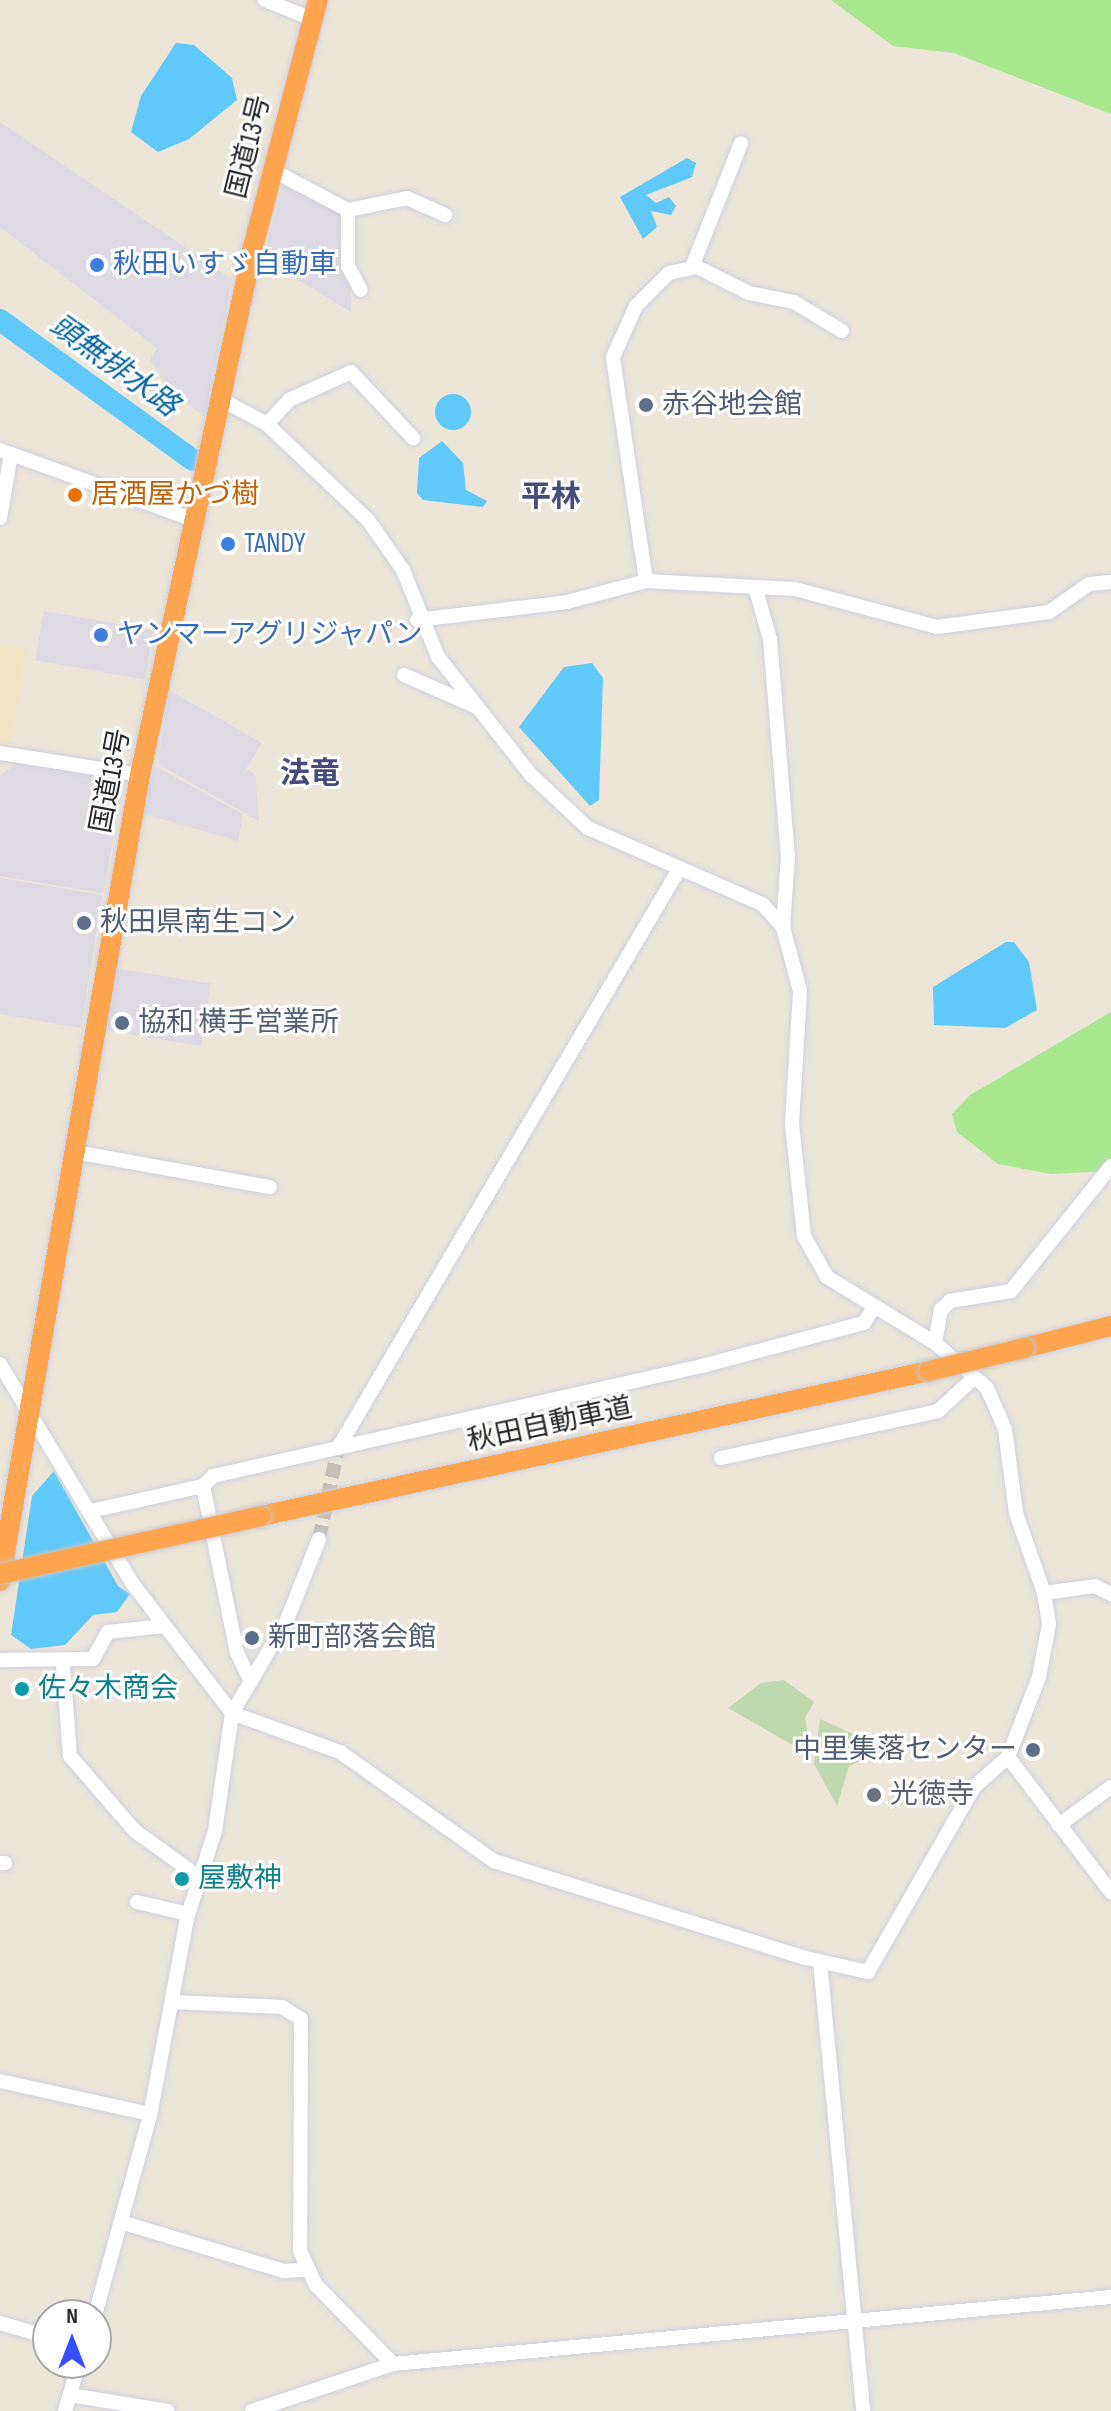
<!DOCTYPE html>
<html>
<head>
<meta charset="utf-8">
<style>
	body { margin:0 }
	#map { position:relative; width:1111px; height:2411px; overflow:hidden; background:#ece5d8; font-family:"Sofia Sans Condensed","Noto Sans JP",sans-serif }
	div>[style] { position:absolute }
	.industrial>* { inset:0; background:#dddae4; transform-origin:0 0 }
	.education>* { inset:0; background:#f0e4c5 }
	.green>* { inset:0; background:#a9e88f }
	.cemetery>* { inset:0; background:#c0d8ae }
	.water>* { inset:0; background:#61c9f9 }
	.round { border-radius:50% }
	.river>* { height:22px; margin:-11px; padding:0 11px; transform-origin:11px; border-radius:11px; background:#61c9f9 }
	.minor-tunnel>* { height:14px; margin-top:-7px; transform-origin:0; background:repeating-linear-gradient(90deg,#c5bfb5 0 14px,transparent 0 21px) }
	.roads { filter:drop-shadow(0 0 2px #cdd0e3) drop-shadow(0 0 2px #cdd0e3) }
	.minor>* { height:14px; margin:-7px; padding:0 7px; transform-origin:7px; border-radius:7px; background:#fff }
	.highway>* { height:20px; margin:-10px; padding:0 10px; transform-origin:10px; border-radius:10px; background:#ffa550 }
	.bridges { filter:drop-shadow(0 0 2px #c7c7c7) drop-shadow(0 0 2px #c7c7c7) }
	.highway-bridge>* { height:20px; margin:-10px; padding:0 10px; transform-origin:10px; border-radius:10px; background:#ffa550 }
	.dots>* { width:22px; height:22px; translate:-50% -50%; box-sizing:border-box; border:4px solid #fff; border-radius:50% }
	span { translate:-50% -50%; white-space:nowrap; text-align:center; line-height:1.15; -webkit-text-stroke:6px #fff; paint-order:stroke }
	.street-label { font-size:28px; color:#282828 }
	.shop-label { font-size:28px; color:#366cbe }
	.left { translate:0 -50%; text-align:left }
	.service-label { font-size:28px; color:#4e5e75 }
	.right { translate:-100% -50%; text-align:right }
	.food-label { font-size:28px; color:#c56008 }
	.culture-label { font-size:28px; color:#0d838f }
	.worship-label { font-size:28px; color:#5b616d }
	.water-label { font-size:30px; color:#0263a3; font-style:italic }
	.neighbourhood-label { font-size:30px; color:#454c7c; font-weight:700 }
	.north { position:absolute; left:32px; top:2299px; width:80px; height:80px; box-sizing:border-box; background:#fff; border:2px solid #a9a9a9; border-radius:50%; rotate:0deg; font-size:22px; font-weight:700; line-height:32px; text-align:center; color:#282828 }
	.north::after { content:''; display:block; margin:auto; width:28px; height:36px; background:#324eff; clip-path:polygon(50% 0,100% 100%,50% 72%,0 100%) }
</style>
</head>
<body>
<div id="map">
	<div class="industrial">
		<i style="clip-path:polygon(0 122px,232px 279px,205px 417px,171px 391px,150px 360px,157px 348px,0 227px)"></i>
		<i style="clip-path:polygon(283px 185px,348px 217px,351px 312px,264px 259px)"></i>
		<i style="left:44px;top:611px;width:111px;height:50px;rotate:10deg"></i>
		<i style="clip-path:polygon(169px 690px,262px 743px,246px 769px,255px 774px,259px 821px,158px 764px)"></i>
		<i style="clip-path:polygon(16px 763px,124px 781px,103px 893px,0 876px,0 776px)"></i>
		<i style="clip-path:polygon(155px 766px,243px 814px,238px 841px,141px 813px)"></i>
		<i style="clip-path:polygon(0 878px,102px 895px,81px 1028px,0 1014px)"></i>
		<i style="left:113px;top:968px;width:99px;height:63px;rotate:9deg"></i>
	</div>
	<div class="education">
		<i style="clip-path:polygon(0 645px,26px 649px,10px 748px,0 747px)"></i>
	</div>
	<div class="green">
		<i style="clip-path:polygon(831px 0,1111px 0,1111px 114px,954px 53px,893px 46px)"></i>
		<i style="clip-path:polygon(1111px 1012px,1111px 1171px,1050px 1174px,998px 1164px,957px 1132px,952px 1114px,970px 1095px)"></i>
	</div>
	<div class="cemetery">
		<i style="clip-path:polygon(784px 1680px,814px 1702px,805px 1718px,812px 1756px,728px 1708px,761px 1683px)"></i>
		<i style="clip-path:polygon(820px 1719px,886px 1749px,849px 1766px,837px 1806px,814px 1764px)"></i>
	</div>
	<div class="water">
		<i style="clip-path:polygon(176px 43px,194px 45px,232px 78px,237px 100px,189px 139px,158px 152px,131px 132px,141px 96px)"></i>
		<i style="clip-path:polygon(687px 158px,696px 163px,692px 177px,646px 195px,656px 203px,669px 197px,676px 206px,671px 215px,651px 211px,657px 227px,643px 239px,620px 197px)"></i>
		<i class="round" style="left:435px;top:394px;width:36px;height:36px"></i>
		<i style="clip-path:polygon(442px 441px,463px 463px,466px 490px,487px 501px,483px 507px,423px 500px,417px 493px,419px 458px)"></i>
		<i style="clip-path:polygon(592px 663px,603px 678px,599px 800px,590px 806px,519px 727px,564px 667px)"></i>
		<i style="clip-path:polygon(1006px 942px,1014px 942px,1029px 962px,1037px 1010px,1005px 1028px,934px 1025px,933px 987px)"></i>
		<i style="clip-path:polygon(54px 1471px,118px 1586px,130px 1594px,117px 1612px,93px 1615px,65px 1645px,31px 1649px,11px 1635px,32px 1496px)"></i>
	</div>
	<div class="river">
		<i style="left:0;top:320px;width:238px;rotate:36deg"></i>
	</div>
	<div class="minor-tunnel">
		<i style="left:319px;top:1539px;width:93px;rotate:-78.2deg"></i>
	</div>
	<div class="roads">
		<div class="minor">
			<i style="left:265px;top:0;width:51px;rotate:22deg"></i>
			<i style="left:272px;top:170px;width:86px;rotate:27.8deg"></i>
			<i style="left:348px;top:210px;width:60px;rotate:-11.5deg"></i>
			<i style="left:407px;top:198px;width:42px;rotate:24.1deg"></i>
			<i style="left:348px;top:210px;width:56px;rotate:90deg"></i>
			<i style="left:348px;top:266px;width:27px;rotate:62deg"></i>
			<i style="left:692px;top:267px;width:133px;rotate:-68.4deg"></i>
			<i style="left:267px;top:424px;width:33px;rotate:-47deg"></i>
			<i style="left:289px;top:400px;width:68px;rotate:-24.3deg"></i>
			<i style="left:351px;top:372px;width:91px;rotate:46.8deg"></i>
			<i style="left:0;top:450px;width:209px;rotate:19.8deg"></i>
			<i style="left:0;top:518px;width:65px;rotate:-80.2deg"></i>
			<i style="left:646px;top:581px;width:226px;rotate:-98.4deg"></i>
			<i style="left:613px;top:357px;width:56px;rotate:-65.7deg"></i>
			<i style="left:636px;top:306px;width:47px;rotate:-45deg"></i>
			<i style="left:669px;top:273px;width:29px;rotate:-12deg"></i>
			<i style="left:697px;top:267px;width:58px;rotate:26.6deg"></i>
			<i style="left:749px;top:293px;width:46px;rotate:11.3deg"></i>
			<i style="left:794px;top:302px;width:56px;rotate:31.1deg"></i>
			<i style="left:756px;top:590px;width:51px;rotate:74.1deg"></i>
			<i style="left:770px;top:639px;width:218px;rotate:85.3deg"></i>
			<i style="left:788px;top:856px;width:71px;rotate:94deg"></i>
			<i style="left:417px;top:620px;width:151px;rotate:-6.8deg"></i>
			<i style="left:567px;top:602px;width:82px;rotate:-14.9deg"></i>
			<i style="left:646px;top:581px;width:149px;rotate:3.1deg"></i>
			<i style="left:795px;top:589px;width:147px;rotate:15deg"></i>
			<i style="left:937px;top:627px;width:113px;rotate:-7.6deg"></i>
			<i style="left:1049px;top:612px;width:49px;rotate:-35deg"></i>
			<i style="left:1089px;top:584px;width:22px;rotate:-5deg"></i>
			<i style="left:404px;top:675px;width:80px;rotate:23.7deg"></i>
			<i style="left:0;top:753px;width:142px;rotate:8.9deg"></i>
			<i style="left:75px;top:1152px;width:198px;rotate:10.2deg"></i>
			<i style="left:935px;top:1343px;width:34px;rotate:-80deg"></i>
			<i style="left:941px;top:1310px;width:13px;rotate:-45deg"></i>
			<i style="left:950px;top:1301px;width:62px;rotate:-9.3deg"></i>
			<i style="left:1011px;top:1291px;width:160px;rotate:-51.3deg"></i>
			<i style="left:0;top:1364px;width:256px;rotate:58.9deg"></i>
			<i style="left:132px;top:1583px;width:164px;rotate:52.4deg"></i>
			<i style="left:232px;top:1713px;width:115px;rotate:19.9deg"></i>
			<i style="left:340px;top:1752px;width:189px;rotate:35.3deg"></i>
			<i style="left:494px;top:1861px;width:327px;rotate:17.3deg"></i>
			<i style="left:806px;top:1958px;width:64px;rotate:12.7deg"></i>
			<i style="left:868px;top:1972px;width:213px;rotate:-60.2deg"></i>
			<i style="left:974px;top:1787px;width:45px;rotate:-41.4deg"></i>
			<i style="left:1008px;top:1757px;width:86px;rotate:-68.8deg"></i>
			<i style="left:1039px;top:1677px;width:54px;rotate:-79.3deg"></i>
			<i style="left:1049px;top:1624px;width:31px;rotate:-99deg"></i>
			<i style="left:1044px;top:1593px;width:85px;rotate:-109.3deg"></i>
			<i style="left:1016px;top:1513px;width:85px;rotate:-97.5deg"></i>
			<i style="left:1005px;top:1429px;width:45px;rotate:-113.7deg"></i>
			<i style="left:987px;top:1388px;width:69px;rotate:-139.1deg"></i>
			<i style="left:935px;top:1343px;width:127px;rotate:-148.6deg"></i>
			<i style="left:827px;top:1277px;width:47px;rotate:-119.3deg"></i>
			<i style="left:804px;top:1236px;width:114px;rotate:-96.1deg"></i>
			<i style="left:792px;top:1123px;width:132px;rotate:-86.5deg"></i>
			<i style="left:800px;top:991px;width:66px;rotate:-104.9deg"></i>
			<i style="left:783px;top:927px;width:31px;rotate:-132deg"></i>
			<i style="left:762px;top:904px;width:190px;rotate:-156.4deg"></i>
			<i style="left:588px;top:828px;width:78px;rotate:-137.1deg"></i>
			<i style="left:531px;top:775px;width:150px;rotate:-128.2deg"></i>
			<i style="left:438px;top:657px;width:94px;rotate:-111.9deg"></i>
			<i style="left:403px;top:570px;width:61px;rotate:-125deg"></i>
			<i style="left:368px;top:520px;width:139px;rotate:-136.5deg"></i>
			<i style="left:267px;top:424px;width:51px;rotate:-151.9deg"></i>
			<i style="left:338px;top:1448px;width:670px;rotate:-59.49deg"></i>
			<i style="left:721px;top:1458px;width:222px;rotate:-12.2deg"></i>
			<i style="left:938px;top:1411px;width:50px;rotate:-42.6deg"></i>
			<i style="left:203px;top:1486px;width:170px;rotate:78.5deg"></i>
			<i style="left:237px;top:1653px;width:32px;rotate:64deg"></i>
			<i style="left:91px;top:1511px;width:115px;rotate:-12.6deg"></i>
			<i style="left:203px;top:1486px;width:14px;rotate:-45deg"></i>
			<i style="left:213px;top:1476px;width:501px;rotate:-12.68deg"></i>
			<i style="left:702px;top:1366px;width:168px;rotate:-14.9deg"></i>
			<i style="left:864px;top:1323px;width:17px;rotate:-57deg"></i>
			<i style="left:1044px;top:1593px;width:51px;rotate:-7.8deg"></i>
			<i style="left:1095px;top:1586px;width:18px;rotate:27deg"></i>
			<i style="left:0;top:1660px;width:93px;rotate:-0.6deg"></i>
			<i style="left:93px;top:1659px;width:31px;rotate:-61deg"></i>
			<i style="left:108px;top:1632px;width:56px;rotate:-6.1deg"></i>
			<i style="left:63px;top:1665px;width:91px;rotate:85.6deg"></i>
			<i style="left:70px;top:1756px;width:99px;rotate:49.1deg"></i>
			<i style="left:135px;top:1831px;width:79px;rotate:35.7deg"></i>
			<i style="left:1008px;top:1757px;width:170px;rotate:52.7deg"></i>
			<i style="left:1059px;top:1825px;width:64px;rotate:-36.2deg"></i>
			<i style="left:0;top:1863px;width:5px"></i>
			<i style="left:137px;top:1902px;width:52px;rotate:13.2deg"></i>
			<i style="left:820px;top:1962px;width:451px;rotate:84.5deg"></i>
			<i style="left:173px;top:2002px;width:109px;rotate:2.6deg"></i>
			<i style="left:282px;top:2007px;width:22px;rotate:32deg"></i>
			<i style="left:301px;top:2019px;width:232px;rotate:90.2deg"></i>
			<i style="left:300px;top:2251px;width:38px;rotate:65deg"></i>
			<i style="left:316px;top:2285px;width:110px;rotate:45.7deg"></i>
			<i style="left:0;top:2081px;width:154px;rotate:12.4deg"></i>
			<i style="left:124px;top:2223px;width:167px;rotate:16.7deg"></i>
			<i style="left:284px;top:2271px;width:22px;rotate:-3deg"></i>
			<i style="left:95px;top:2315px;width:206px;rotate:-74.6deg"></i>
			<i style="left:150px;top:2116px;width:201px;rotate:-79.4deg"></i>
			<i style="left:187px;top:1918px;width:91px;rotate:-72.2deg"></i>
			<i style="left:215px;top:1831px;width:119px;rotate:-81.8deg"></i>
			<i style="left:232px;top:1713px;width:108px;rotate:-59.4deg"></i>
			<i style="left:287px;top:1620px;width:87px;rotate:-68.4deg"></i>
			<i style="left:0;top:2323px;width:50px;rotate:16.3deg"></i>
			<i style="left:70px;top:2395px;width:99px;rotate:9.3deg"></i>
			<i style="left:65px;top:2411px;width:50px;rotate:-73.7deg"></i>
			<i style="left:252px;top:2411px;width:149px;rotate:-18.4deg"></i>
			<i style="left:393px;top:2364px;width:721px;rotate:-5.33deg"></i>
		</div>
		<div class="highway">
			<i style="left:1024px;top:1348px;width:90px;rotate:-14.2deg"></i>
			<i style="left:261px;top:1516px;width:684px;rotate:-12.25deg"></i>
			<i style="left:0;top:1581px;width:818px;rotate:-80.15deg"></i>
			<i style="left:140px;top:775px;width:540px;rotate:-77.92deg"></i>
			<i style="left:253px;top:247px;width:255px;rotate:-75.3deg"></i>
		</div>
	</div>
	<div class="bridges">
		<div class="highway-bridge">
			<i style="left:929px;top:1371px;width:98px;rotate:-13.6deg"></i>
			<i style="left:0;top:1574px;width:267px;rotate:-12.5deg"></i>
		</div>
	</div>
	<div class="dots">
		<i style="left:97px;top:265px;background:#3f7fe0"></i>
		<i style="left:646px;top:405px;background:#5c6f8a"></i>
		<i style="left:75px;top:495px;background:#e8710a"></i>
		<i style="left:228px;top:544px;background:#3f7fe0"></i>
		<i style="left:101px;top:635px;background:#3f7fe0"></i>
		<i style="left:84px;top:923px;background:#5c6f8a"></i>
		<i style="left:122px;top:1023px;background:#5c6f8a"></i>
		<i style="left:252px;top:1638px;background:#5c6f8a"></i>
		<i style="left:22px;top:1689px;background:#0f9aa8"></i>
		<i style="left:1033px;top:1750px;background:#5c6f8a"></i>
		<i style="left:874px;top:1795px;background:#6b7280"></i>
		<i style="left:182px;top:1879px;background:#0f9aa8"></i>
	</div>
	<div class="street-label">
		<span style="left:249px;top:147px;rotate:-76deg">国道13号</span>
		<span style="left:111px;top:781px;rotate:-79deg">国道13号</span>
		<span style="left:550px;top:1425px;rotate:-12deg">秋田自動車道</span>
	</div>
	<div class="shop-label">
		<span class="left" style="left:113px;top:265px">秋田いすゞ自動車</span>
		<span class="left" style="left:244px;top:544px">TANDY</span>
		<span class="left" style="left:117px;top:635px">ヤンマーアグリジャパン</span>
	</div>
	<div class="service-label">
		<span class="left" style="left:662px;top:405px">赤谷地会館</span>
		<span class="left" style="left:100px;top:923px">秋田県南生コン</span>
		<span class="left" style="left:138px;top:1023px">協和 横手営業所</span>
		<span class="left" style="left:268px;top:1638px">新町部落会館</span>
		<span class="right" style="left:1017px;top:1750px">中里集落センター</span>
	</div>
	<div class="food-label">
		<span class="left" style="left:91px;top:495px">居酒屋かづ樹</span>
	</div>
	<div class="culture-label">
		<span class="left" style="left:38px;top:1689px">佐々木商会</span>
		<span class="left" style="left:198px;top:1879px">屋敷神</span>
	</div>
	<div class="worship-label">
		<span class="left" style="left:890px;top:1795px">光徳寺</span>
	</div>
	<div class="water-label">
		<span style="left:114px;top:366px;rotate:36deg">頭無排水路</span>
	</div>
	<div class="neighbourhood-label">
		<span style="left:551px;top:497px">平林</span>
		<span style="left:310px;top:774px">法竜</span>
	</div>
	<div class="north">N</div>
</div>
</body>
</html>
